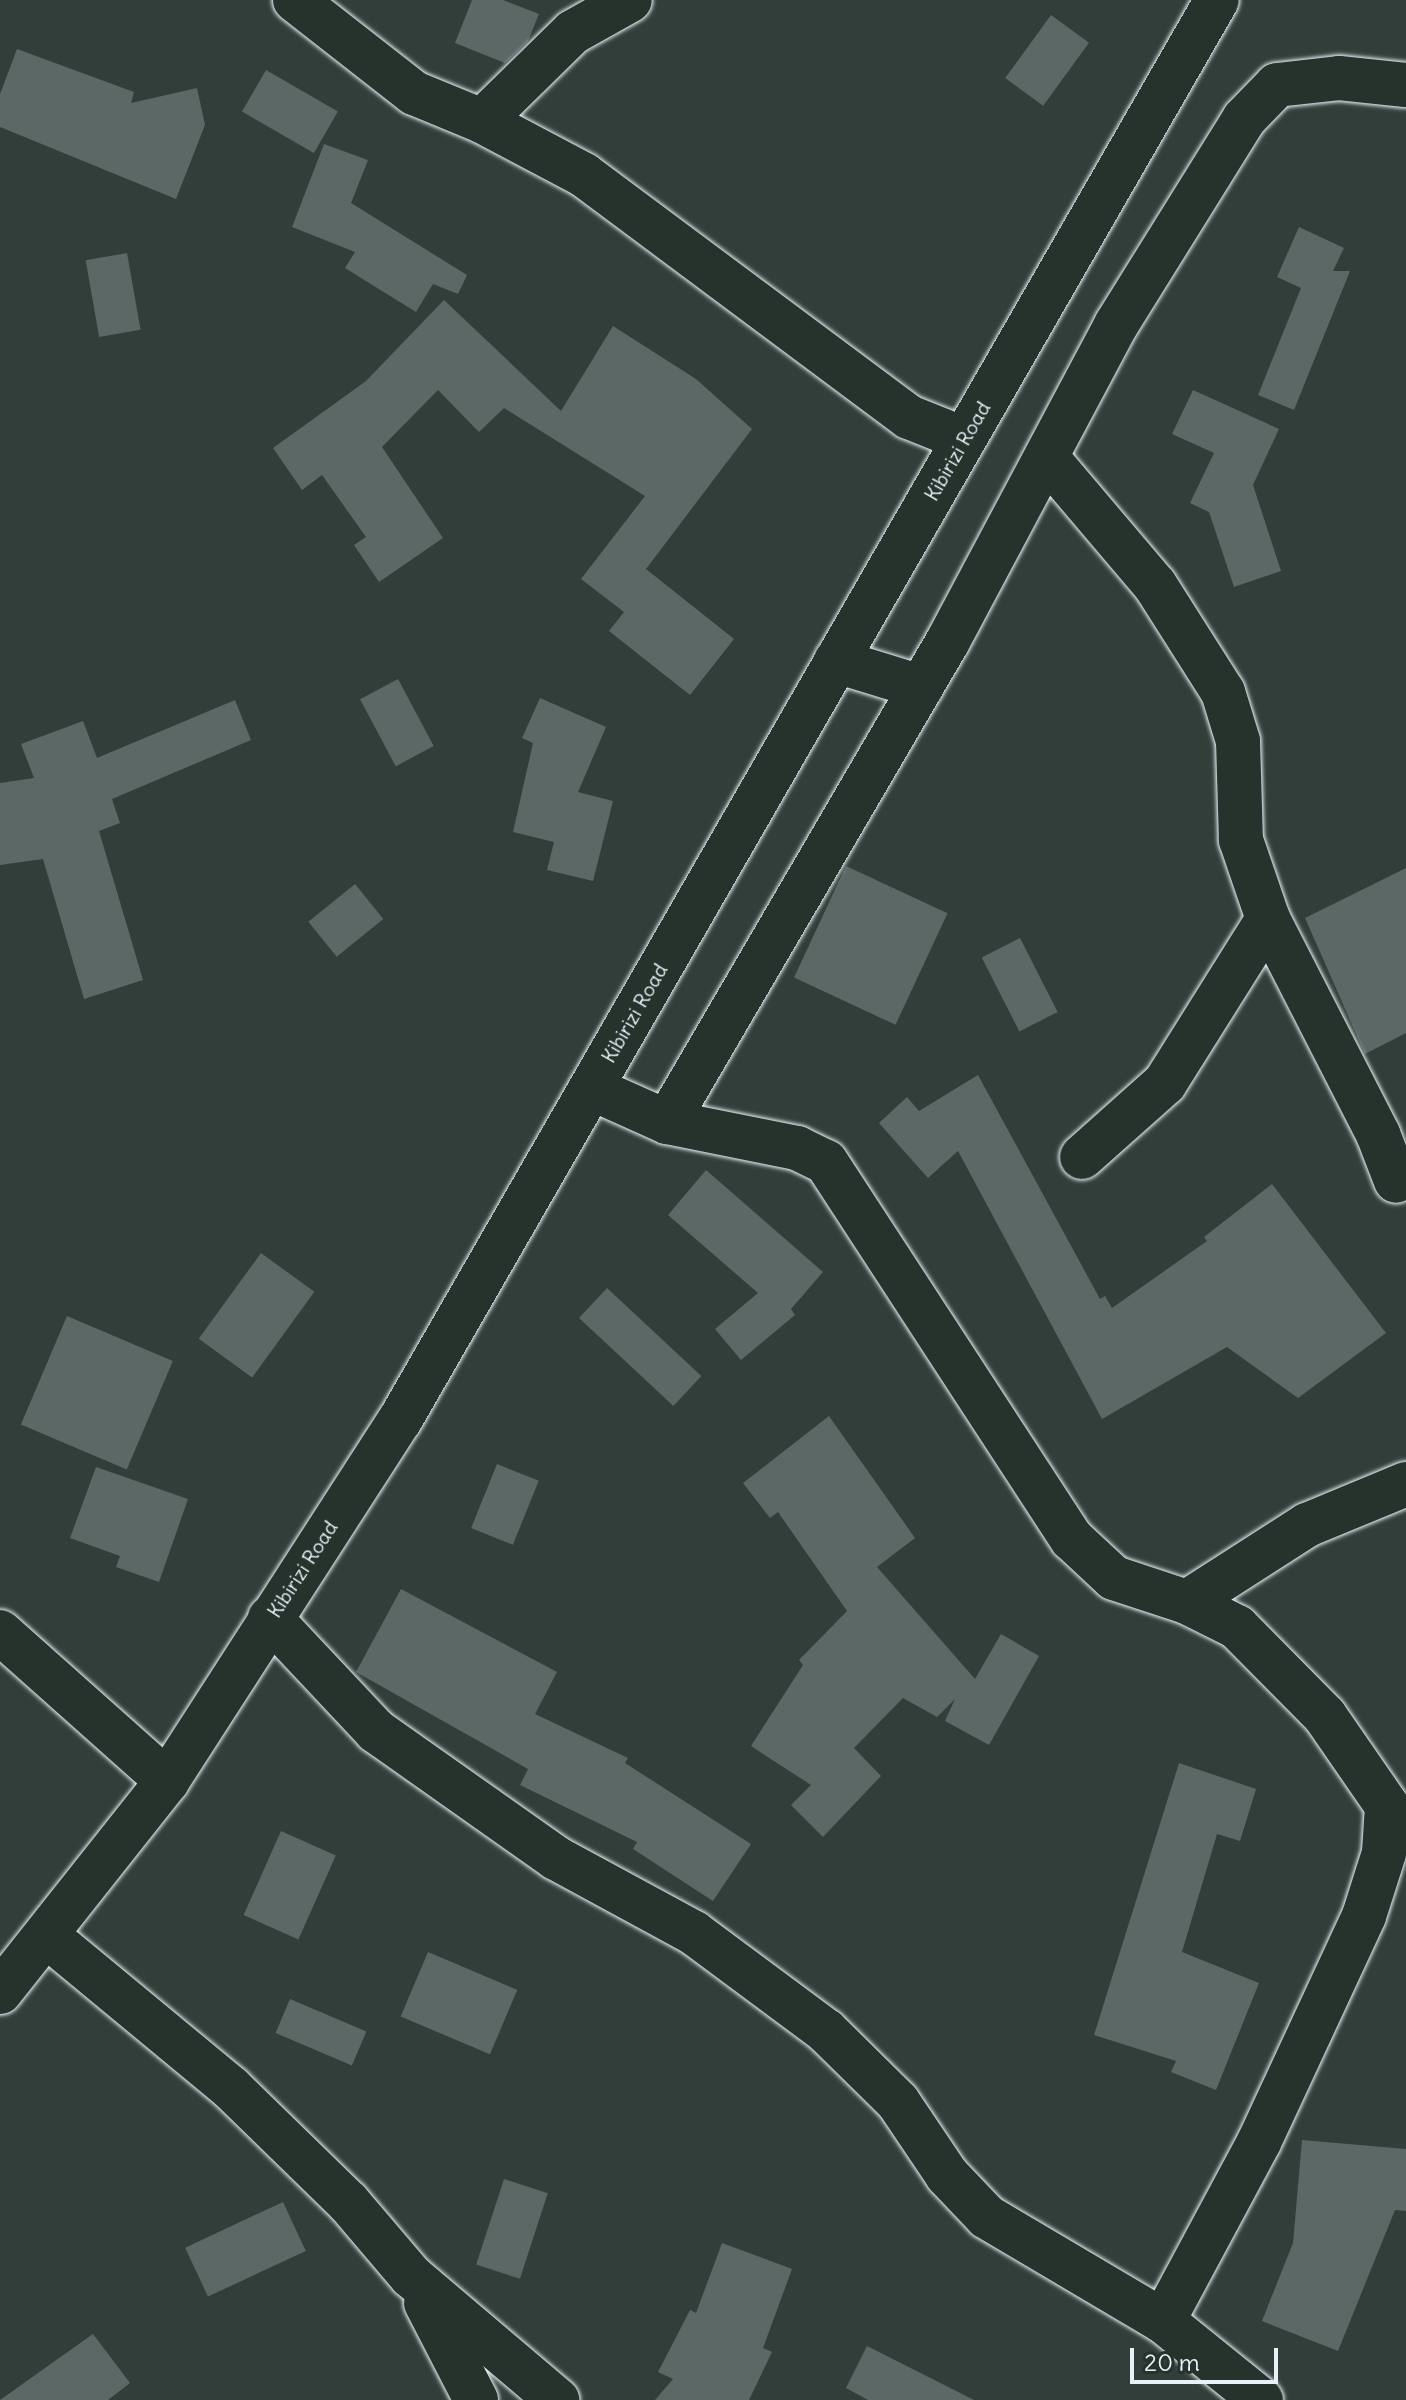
<!DOCTYPE html>
<html>
<head>
<meta charset="utf-8">
<style>
	body { margin:0 }
	#map { position:relative; width:1406px; height:2400px; overflow:hidden; background:#323e39; font-family:Delius,sans-serif }
	div>[style] { position:absolute }
	.building>* { inset:0; background:#5c6865; transform-origin:0 0 }
	.roads { filter:drop-shadow(0 0 2px #e8f1f8) drop-shadow(0 0 2px #e8f1f8) }
	.street>* { height:44px; margin:-22px; padding:0 22px; transform-origin:22px; border-radius:22px; background:#26332d }
	.secondary>* { height:44px; margin:-22px; padding:0 22px; transform-origin:22px; border-radius:22px; background:#26332d }
	span { translate:-50% -50%; white-space:nowrap; text-align:center; line-height:1.15; -webkit-text-stroke:8px #26332d; paint-order:stroke }
	.street-label { font-size:20px; color:#e8f1f8 }
	.scale { position:absolute; left:1130px; top:2348px; width:148px; height:36px; box-sizing:border-box; border:4px solid #e8f1f8; border-top:0; padding-left:10px; font-size:24px; line-height:28px; white-space:nowrap; color:#e8f1f8; -webkit-text-stroke:6px #26332d; paint-order:stroke }
</style>
</head>
<body>
<div id="map">
	<div class="building">
		<i style="clip-path:polygon(472px 0,503px 0,539px 14px,528px 41px,505px 63px,455px 43px)"></i>
		<i style="left:1051px;top:15px;width:47px;height:78px;rotate:36deg"></i>
		<i style="clip-path:polygon(17px 49px,134px 92px,131px 103px,197px 88px,205px 125px,176px 199px,0 127px,0 94px)"></i>
		<i style="left:266px;top:70px;width:83px;height:48px;rotate:30deg"></i>
		<i style="clip-path:polygon(324px 144px,368px 160px,351px 203px,467px 275px,458px 294px,433px 284px,416px 312px,345px 268px,355px 252px,292px 227px)"></i>
		<i style="clip-path:polygon(1299px 227px,1344px 248px,1333px 271px,1350px 271px,1294px 410px,1258px 395px,1301px 288px,1277px 277px)"></i>
		<i style="left:127px;top:253px;width:78px;height:42px;rotate:80deg"></i>
		<i style="clip-path:polygon(444px 300px,561px 411px,613px 326px,696px 379px,752px 429px,646px 569px,734px 639px,690px 695px,609px 631px,624px 612px,581px 579px,645px 496px,504px 408px,479px 432px,438px 390px,382px 447px,443px 538px,379px 582px,354px 545px,366px 537px,322px 475px,302px 490px,273px 448px,366px 381px)"></i>
		<i style="clip-path:polygon(1193px 390px,1279px 429px,1253px 485px,1281px 571px,1234px 587px,1209px 512px,1190px 503px,1214px 453px,1172px 434px)"></i>
		<i style="left:398px;top:679px;width:76px;height:43px;rotate:62deg"></i>
		<i style="clip-path:polygon(540px 698px,606px 727px,578px 792px,613px 801px,593px 881px,547px 870px,554px 842px,513px 832px,533px 743px,522px 738px)"></i>
		<i style="clip-path:polygon(235px 700px,251px 740px,112px 799px,120px 823px,99px 831px,143px 980px,84px 999px,43px 859px,0 865px,0 783px,34px 778px,21px 744px,83px 721px,97px 758px)"></i>
		<i style="left:846px;top:866px;width:112px;height:123px;rotate:25deg"></i>
		<i style="clip-path:polygon(1406px 868px,1406px 1033px,1365px 1054px,1305px 918px)"></i>
		<i style="left:355px;top:884px;width:45px;height:60px;rotate:51deg"></i>
		<i style="left:1020px;top:938px;width:83px;height:43px;rotate:63deg"></i>
		<i style="clip-path:polygon(978px 1075px,1100px 1299px,1105px 1296px,1112px 1308px,1207px 1241px,1204px 1237px,1272px 1184px,1386px 1333px,1298px 1398px,1227px 1347px,1102px 1419px,958px 1151px,928px 1178px,879px 1123px,907px 1097px,919px 1111px)"></i>
		<i style="clip-path:polygon(706px 1170px,823px 1272px,791px 1309px,795px 1315px,741px 1360px,715px 1329px,758px 1293px,668px 1215px)"></i>
		<i style="left:261px;top:1253px;width:66px;height:106px;rotate:36deg"></i>
		<i style="left:607px;top:1288px;width:129px;height:41px;rotate:43deg"></i>
		<i style="left:67px;top:1316px;width:115px;height:118px;rotate:23deg"></i>
		<i style="clip-path:polygon(829px 1416px,915px 1538px,877px 1567px,975px 1679px,1001px 1634px,1039px 1656px,989px 1745px,945px 1721px,955px 1699px,937px 1717px,903px 1698px,854px 1748px,881px 1776px,823px 1837px,791px 1805px,811px 1785px,751px 1746px,803px 1665px,799px 1660px,847px 1611px,778px 1512px,770px 1518px,743px 1483px)"></i>
		<i style="left:497px;top:1464px;width:45px;height:69px;rotate:22deg"></i>
		<i style="clip-path:polygon(96px 1467px,188px 1499px,159px 1582px,116px 1567px,120px 1556px,70px 1538px)"></i>
		<i style="clip-path:polygon(401px 1589px,557px 1672px,535px 1714px,628px 1758px,625px 1763px,751px 1844px,713px 1901px,633px 1849px,637px 1842px,520px 1785px,528px 1769px,356px 1672px)"></i>
		<i style="clip-path:polygon(1179px 1763px,1256px 1789px,1240px 1841px,1217px 1834px,1182px 1952px,1259px 1983px,1216px 2090px,1171px 2072px,1176px 2061px,1094px 2035px)"></i>
		<i style="left:281px;top:1831px;width:60px;height:92px;rotate:24deg"></i>
		<i style="left:428px;top:1952px;width:97px;height:70px;rotate:23deg"></i>
		<i style="left:290px;top:1999px;width:83px;height:37px;rotate:23deg"></i>
		<i style="clip-path:polygon(1302px 2140px,1406px 2149px,1406px 2211px,1395px 2210px,1338px 2351px,1262px 2321px,1293px 2243px)"></i>
		<i style="left:504px;top:2179px;width:46px;height:90px;rotate:18deg"></i>
		<i style="left:283px;top:2202px;width:54px;height:108px;rotate:65deg"></i>
		<i style="clip-path:polygon(722px 2243px,792px 2269px,763px 2348px,772px 2352px,749px 2400px,655px 2400px,673px 2379px,658px 2372px,690px 2310px,696px 2313px)"></i>
		<i style="clip-path:polygon(93px 2334px,130px 2383px,108px 2400px,0 2400px)"></i>
		<i style="clip-path:polygon(867px 2346px,974px 2400px,868px 2400px,846px 2388px)"></i>
	</div>
	<div class="roads">
		<div class="street">
			<i style="left:295px;top:0;width:151px;rotate:38deg"></i>
			<i style="left:414px;top:93px;width:74px;rotate:22.4deg"></i>
			<i style="left:482px;top:121px;width:127px;rotate:-44.4deg"></i>
			<i style="left:573px;top:32px;width:65px;rotate:-29.3deg"></i>
			<i style="left:482px;top:121px;width:115px;rotate:27.9deg"></i>
			<i style="left:584px;top:175px;width:405px;rotate:36.7deg"></i>
			<i style="left:909px;top:417px;width:59px;rotate:21.8deg"></i>
			<i style="left:1048px;top:459px;width:165px;rotate:49.7deg"></i>
			<i style="left:1155px;top:585px;width:127px;rotate:57.6deg"></i>
			<i style="left:1223px;top:692px;width:51px;rotate:73deg"></i>
			<i style="left:1238px;top:741px;width:99px;rotate:88.3deg"></i>
			<i style="left:1241px;top:840px;width:83px;rotate:71.1deg"></i>
			<i style="left:1268px;top:919px;width:242px;rotate:62.9deg"></i>
			<i style="left:1378px;top:1134px;width:50px;rotate:69deg"></i>
			<i style="left:836px;top:661px;width:89px;rotate:17deg"></i>
			<i style="left:591px;top:1088px;width:83px;rotate:24.1deg"></i>
			<i style="left:667px;top:1122px;width:133px;rotate:11.3deg"></i>
			<i style="left:797px;top:1148px;width:32px;rotate:26deg"></i>
			<i style="left:826px;top:1162px;width:450px;rotate:56.9deg"></i>
			<i style="left:1072px;top:1539px;width:57px;rotate:42.9deg"></i>
			<i style="left:1114px;top:1578px;width:77px;rotate:18.2deg"></i>
			<i style="left:1187px;top:1602px;width:56px;rotate:26.6deg"></i>
			<i style="left:1237px;top:1627px;width:125px;rotate:45.3deg"></i>
			<i style="left:1325px;top:1716px;width:109px;rotate:55.4deg"></i>
			<i style="left:1387px;top:1806px;width:47px;rotate:93.7deg"></i>
			<i style="left:1384px;top:1853px;width:66px;rotate:107.6deg"></i>
			<i style="left:1364px;top:1916px;width:249px;rotate:114.9deg"></i>
			<i style="left:1259px;top:2142px;width:203px;rotate:118.2deg"></i>
			<i style="left:667px;top:1122px;width:557px;rotate:-59.71deg"></i>
			<i style="left:948px;top:641px;width:358px;rotate:-62deg"></i>
			<i style="left:1116px;top:325px;width:243px;rotate:-58.1deg"></i>
			<i style="left:1244px;top:119px;width:47px;rotate:-45.9deg"></i>
			<i style="left:1277px;top:85px;width:62px;rotate:-6.4deg"></i>
			<i style="left:1339px;top:78px;width:67px;rotate:6deg"></i>
			<i style="left:1082px;top:1157px;width:111px;rotate:-41.7deg"></i>
			<i style="left:1165px;top:1083px;width:194px;rotate:-57.9deg"></i>
			<i style="left:1187px;top:1602px;width:143px;rotate:-32.7deg"></i>
			<i style="left:1307px;top:1525px;width:107px;rotate:-22.5deg"></i>
			<i style="left:270px;top:1618px;width:155px;rotate:46.8deg"></i>
			<i style="left:376px;top:1731px;width:220px;rotate:35.2deg"></i>
			<i style="left:556px;top:1858px;width:157px;rotate:28.5deg"></i>
			<i style="left:694px;top:1933px;width:164px;rotate:36.6deg"></i>
			<i style="left:826px;top:2031px;width:101px;rotate:44.6deg"></i>
			<i style="left:898px;top:2102px;width:88px;rotate:56.1deg"></i>
			<i style="left:947px;top:2175px;width:58px;rotate:46.4deg"></i>
			<i style="left:987px;top:2217px;width:204px;rotate:30.6deg"></i>
			<i style="left:1163px;top:2321px;width:126px;rotate:38.9deg"></i>
			<i style="left:0;top:1632px;width:224px;rotate:41.7deg"></i>
			<i style="left:46px;top:1935px;width:240px;rotate:39.6deg"></i>
			<i style="left:231px;top:2088px;width:163px;rotate:44.3deg"></i>
			<i style="left:348px;top:2202px;width:97px;rotate:49.6deg"></i>
			<i style="left:411px;top:2276px;width:192px;rotate:40.3deg"></i>
			<i style="left:426px;top:2303px;width:109px;rotate:62.7deg"></i>
		</div>
		<div class="secondary">
			<i style="left:0;top:1992px;width:269px;rotate:-51.6deg"></i>
			<i style="left:167px;top:1781px;width:430px;rotate:-57.2deg"></i>
			<i style="left:400px;top:1420px;width:1638px;rotate:-60.09deg"></i>
		</div>
	</div>
	<div class="street-label">
		<span style="left:957px;top:451px;rotate:-60deg">Kibirizi Road</span>
		<span style="left:634px;top:1013px;rotate:-60deg">Kibirizi Road</span>
		<span style="left:302px;top:1569px;rotate:-57deg">Kibirizi Road</span>
	</div>
	<div class="scale">20 m</div>
</div>
</body>
</html>
